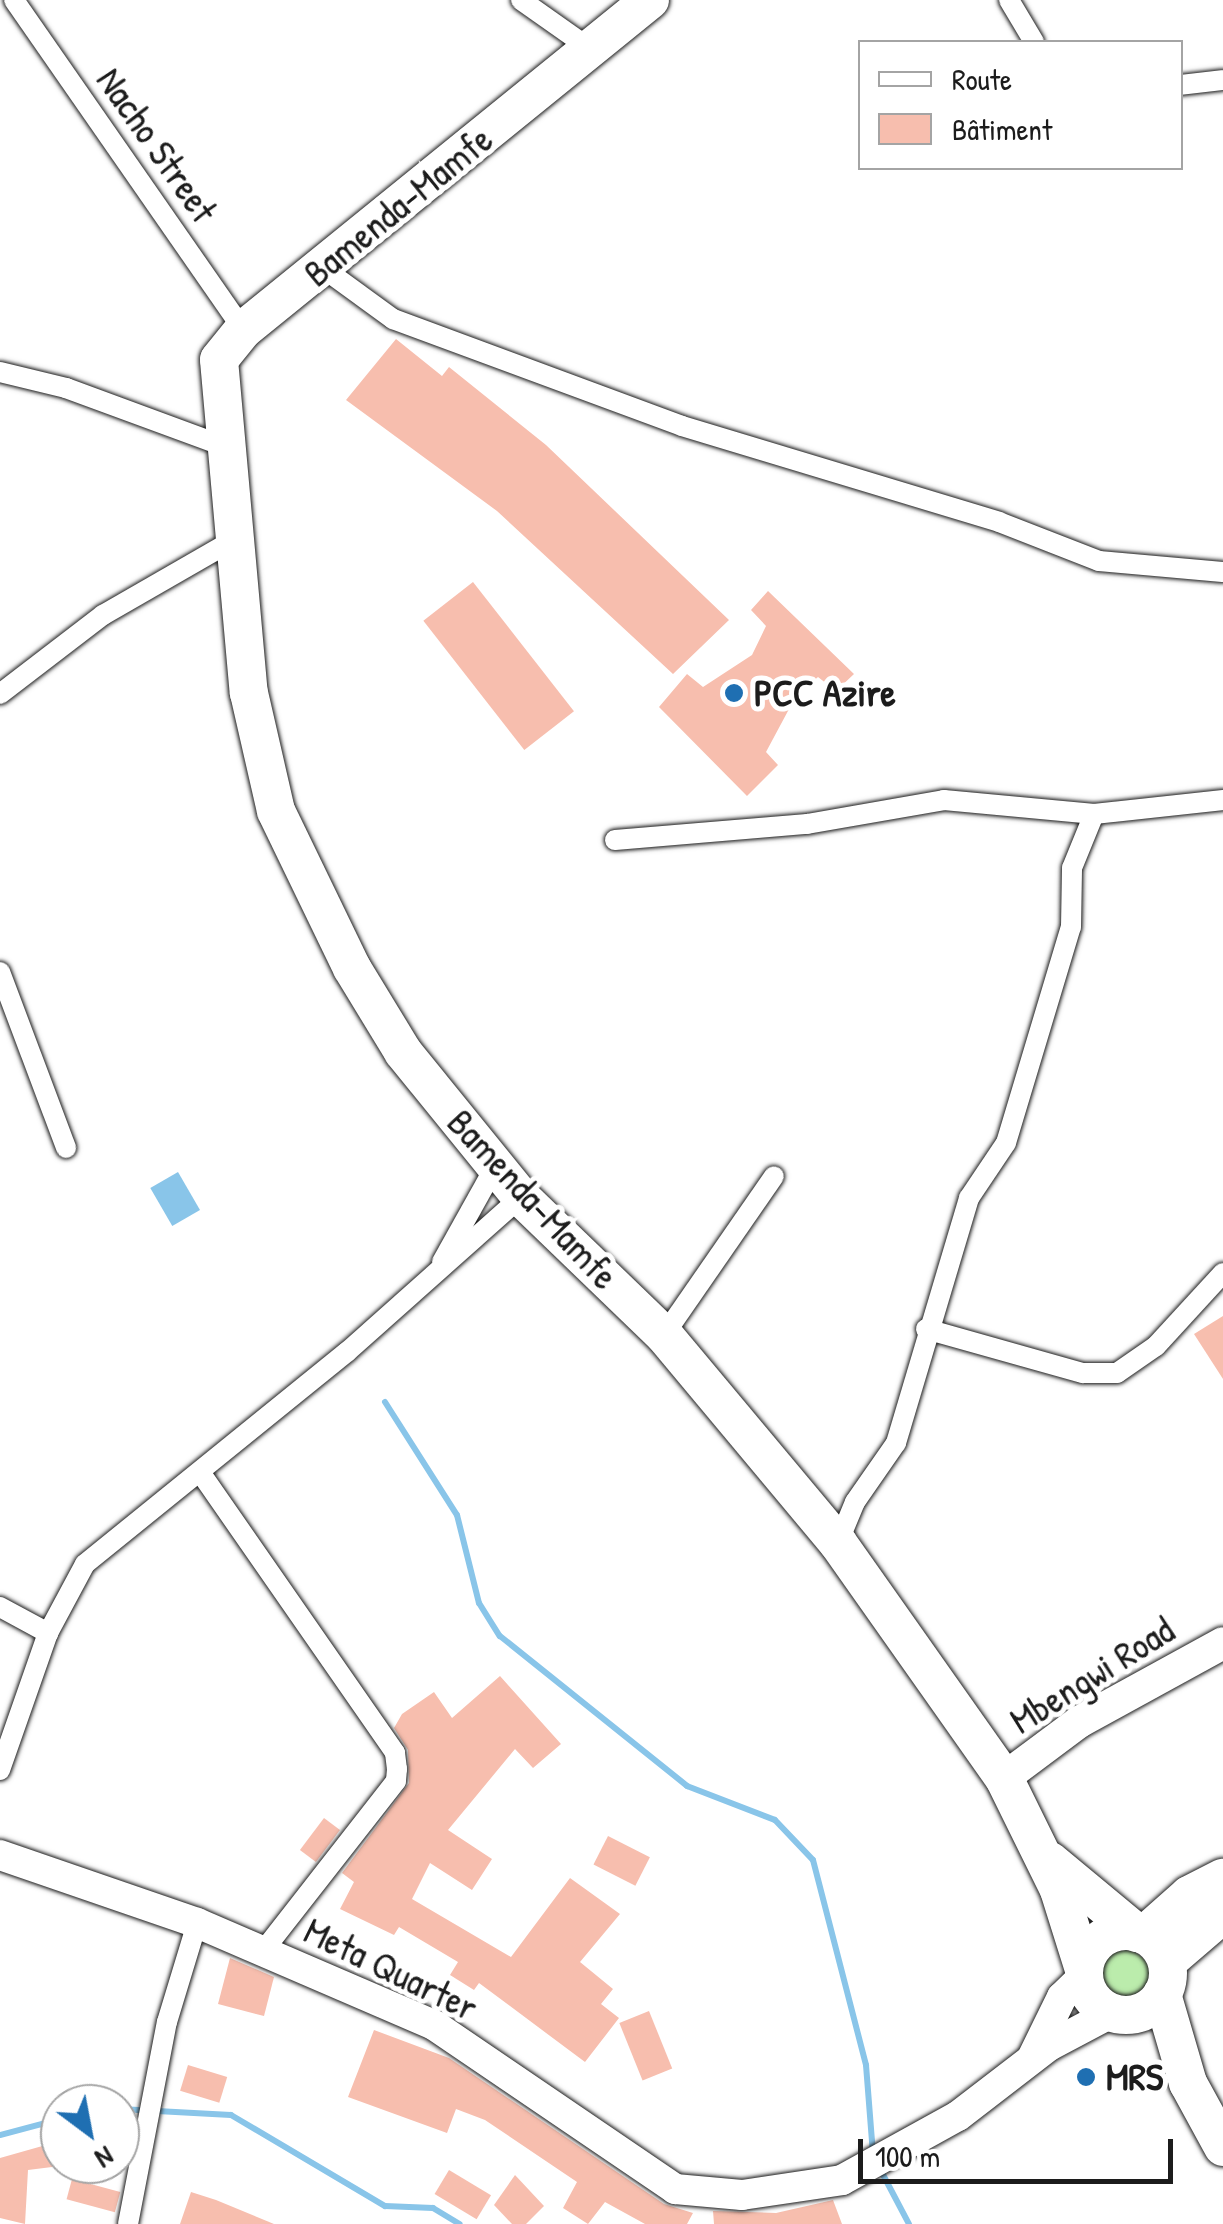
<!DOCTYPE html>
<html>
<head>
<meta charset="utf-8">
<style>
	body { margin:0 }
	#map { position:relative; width:1223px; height:2224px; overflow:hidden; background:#fff; font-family:"Patrick Hand",sans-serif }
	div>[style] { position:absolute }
	.green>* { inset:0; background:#bbecac }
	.round { border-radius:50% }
	.water>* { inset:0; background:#89c5e9; transform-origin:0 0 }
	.stream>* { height:6px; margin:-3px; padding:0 3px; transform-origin:3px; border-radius:3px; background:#89c5e9 }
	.building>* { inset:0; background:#f7beae; transform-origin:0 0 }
	.roads { filter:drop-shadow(0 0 2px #1c1c1c) drop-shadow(0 0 2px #1c1c1c) }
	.street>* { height:20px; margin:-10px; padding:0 10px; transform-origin:10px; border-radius:10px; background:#fff }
	.secondary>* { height:30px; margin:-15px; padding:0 15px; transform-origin:15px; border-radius:15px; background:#fff }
	.primary>* { height:32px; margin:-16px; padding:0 16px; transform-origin:16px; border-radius:16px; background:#fff }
	.highway>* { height:38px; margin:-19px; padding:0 19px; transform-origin:19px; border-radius:19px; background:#fff }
	.highway>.ring { margin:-19px; padding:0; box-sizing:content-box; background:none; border:38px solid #fff; border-radius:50% }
	.dots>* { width:28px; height:28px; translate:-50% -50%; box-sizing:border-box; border:5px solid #fff; border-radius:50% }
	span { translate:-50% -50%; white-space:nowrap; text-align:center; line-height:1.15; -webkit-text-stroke:10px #fff; paint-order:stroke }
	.street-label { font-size:38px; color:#1c1c1c }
	.poi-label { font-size:38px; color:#1c1c1c; font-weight:700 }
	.left { translate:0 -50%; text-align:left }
	.legend { position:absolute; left:858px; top:40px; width:325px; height:130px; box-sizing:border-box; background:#fff; border:2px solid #a4a4a4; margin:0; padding:12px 18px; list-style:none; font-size:30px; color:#1c1c1c }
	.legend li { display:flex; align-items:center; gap:20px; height:50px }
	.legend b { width:50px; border:2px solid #a4a4a4 }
	.north { position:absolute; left:40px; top:2084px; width:100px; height:100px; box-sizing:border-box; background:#fff; border:2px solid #a4a4a4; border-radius:50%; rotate:148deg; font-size:28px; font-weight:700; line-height:40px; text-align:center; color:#1c1c1c }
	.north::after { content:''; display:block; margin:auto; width:35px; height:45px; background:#1f6fb2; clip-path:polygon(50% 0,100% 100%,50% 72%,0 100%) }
	.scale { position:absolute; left:858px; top:2139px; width:315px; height:45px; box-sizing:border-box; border:5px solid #1c1c1c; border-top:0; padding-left:12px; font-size:30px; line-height:35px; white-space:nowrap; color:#1c1c1c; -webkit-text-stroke:8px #fff; paint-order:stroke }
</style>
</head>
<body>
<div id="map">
	<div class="green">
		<i class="round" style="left:1098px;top:1950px;width:52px;height:52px"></i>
	</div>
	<div class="water">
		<i style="left:178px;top:1172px;width:44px;height:32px;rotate:60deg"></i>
	</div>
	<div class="stream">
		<i style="left:385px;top:1402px;width:134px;rotate:57.5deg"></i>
		<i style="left:457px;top:1515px;width:91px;rotate:76deg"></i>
		<i style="left:479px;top:1603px;width:39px;rotate:58deg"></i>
		<i style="left:500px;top:1636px;width:240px;rotate:38.7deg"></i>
		<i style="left:687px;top:1786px;width:94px;rotate:21.1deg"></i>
		<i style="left:775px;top:1820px;width:55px;rotate:46.5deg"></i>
		<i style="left:813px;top:1860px;width:212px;rotate:75.5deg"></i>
		<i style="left:866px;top:2065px;width:88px;rotate:85.5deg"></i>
		<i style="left:120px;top:2109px;width:111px;rotate:3.1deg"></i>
		<i style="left:231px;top:2115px;width:179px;rotate:30.6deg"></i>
		<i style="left:385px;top:2206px;width:48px;rotate:2.4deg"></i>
		<i style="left:433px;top:2208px;width:31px;rotate:31deg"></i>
		<i style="left:0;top:2135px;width:62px;rotate:-14.9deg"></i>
		<i style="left:880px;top:2169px;width:62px;rotate:62.2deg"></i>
	</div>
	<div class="building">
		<i style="clip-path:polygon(396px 339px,442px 376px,449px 367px,546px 445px,729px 620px,673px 674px,497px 511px,346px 400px)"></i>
		<i style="left:473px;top:582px;width:164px;height:63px;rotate:52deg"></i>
		<i style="clip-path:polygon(768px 591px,854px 674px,836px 691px,818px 677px,796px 696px,766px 752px,778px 765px,747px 796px,659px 707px,687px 674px,703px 687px,752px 655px,766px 626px,751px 610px)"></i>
		<i style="clip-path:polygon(1223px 1316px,1223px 1379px,1194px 1334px)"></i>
		<i style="clip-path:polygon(500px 1676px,561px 1744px,533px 1768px,515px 1749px,448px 1830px,492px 1859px,472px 1890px,430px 1863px,412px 1899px,511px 1957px,570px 1878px,620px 1914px,580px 1962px,613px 1989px,601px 2004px,619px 2018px,585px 2062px,479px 1983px,474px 1990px,450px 1975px,458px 1962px,399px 1927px,394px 1935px,340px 1909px,354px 1882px,342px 1873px,409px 1783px,408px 1750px,394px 1728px,402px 1714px,434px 1692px,452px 1718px)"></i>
		<i style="left:324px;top:1818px;width:20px;height:40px;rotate:37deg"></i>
		<i style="left:608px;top:1836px;width:47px;height:32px;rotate:27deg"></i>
		<i style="clip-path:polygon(230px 1958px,274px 1977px,264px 2016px,218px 2004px)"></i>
		<i style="left:649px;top:2011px;width:62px;height:32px;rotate:68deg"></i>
		<i style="clip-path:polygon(374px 2030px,449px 2058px,664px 2204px,693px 2213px,687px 2224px,645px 2224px,605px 2202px,588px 2224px,563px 2208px,577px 2182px,485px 2120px,456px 2109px,447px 2133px,348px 2097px)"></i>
		<i style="left:188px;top:2065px;width:41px;height:27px;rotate:17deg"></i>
		<i style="clip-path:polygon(60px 2141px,60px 2166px,28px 2170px,25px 2224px,0 2218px,0 2158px)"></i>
		<i style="left:449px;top:2170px;width:49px;height:28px;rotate:31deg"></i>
		<i style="clip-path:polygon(515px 2175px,544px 2206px,526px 2224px,512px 2224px,494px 2205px)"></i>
		<i style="left:72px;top:2179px;width:50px;height:21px;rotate:15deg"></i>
		<i style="clip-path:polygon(191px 2192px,216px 2200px,274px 2224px,180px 2224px)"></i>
		<i style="clip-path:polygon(833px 2200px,842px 2224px,714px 2224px,713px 2211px,776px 2213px)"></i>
	</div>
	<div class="roads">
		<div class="street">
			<i style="left:14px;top:0;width:402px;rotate:55.2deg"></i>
			<i style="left:521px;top:0;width:83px;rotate:35.2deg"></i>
			<i style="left:1009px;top:0;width:49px;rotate:59.2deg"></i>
			<i style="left:1180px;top:85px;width:43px;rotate:-6.6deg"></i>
			<i style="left:323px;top:268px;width:87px;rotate:36.1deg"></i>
			<i style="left:393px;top:319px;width:308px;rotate:20.3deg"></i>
			<i style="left:682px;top:426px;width:331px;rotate:16.8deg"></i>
			<i style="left:999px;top:522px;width:107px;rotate:21.3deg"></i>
			<i style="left:1099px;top:561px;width:124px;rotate:5.1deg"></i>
			<i style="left:0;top:372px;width:68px;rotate:13.6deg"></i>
			<i style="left:66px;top:388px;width:174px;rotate:20.2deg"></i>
			<i style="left:0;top:694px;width:130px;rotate:-37.5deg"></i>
			<i style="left:103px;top:615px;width:152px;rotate:-29.9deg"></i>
			<i style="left:615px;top:840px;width:193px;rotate:-4.8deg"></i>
			<i style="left:807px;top:824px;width:139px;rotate:-9.9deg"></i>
			<i style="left:944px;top:800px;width:151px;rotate:5.3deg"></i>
			<i style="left:1094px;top:814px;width:130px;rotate:-6.2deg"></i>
			<i style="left:0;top:972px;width:188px;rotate:69.4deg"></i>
			<i style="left:442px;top:1262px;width:113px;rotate:-60.9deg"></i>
			<i style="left:926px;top:1329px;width:163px;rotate:15.7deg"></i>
			<i style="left:1083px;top:1373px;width:34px"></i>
			<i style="left:1117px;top:1373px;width:47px;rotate:-34.7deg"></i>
			<i style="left:1156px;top:1346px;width:99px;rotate:-47.5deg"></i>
			<i style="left:664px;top:1335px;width:193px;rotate:-55.3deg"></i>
			<i style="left:200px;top:1472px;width:342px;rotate:55.2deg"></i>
			<i style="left:395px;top:1753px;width:16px;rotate:83deg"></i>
			<i style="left:397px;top:1769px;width:12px;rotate:95deg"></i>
			<i style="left:396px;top:1781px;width:216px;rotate:128deg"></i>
			<i style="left:838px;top:1543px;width:44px;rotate:-67.5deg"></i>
			<i style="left:855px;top:1502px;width:72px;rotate:-55.2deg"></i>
			<i style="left:896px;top:1443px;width:256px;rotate:-73.4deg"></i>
			<i style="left:969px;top:1198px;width:66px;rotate:-56.1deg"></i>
			<i style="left:1006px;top:1143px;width:226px;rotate:-73.3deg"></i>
			<i style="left:1071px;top:927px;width:59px;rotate:-89deg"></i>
			<i style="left:1072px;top:868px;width:58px;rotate:-67.8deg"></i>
			<i style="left:0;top:1607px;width:55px;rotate:28.4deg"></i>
			<i style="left:0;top:1770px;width:145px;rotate:-70.7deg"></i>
			<i style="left:48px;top:1633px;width:78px;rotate:-61.8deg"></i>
			<i style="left:85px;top:1564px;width:337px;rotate:-39deg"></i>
			<i style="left:347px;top:1352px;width:233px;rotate:-41.7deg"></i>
			<i style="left:128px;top:2224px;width:206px;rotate:-79.1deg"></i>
			<i style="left:167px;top:2022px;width:103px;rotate:-73.1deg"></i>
		</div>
		<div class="secondary">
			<i style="left:0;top:1855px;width:208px;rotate:19deg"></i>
			<i style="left:197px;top:1923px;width:258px;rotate:23.3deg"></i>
			<i style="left:434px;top:2025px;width:292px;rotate:34.2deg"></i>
			<i style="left:675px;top:2189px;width:67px;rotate:5.1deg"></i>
			<i style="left:742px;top:2195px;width:101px;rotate:-8.5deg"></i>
			<i style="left:842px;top:2180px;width:132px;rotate:-28.9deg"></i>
			<i style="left:958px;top:2116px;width:115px;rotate:-37.6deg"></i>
			<i style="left:1049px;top:2046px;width:70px;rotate:-28deg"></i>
			<i style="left:1032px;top:2058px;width:68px;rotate:-63.8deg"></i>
			<i style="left:1062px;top:1997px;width:29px;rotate:-44deg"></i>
		</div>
		<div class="primary">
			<i style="left:1004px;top:1778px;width:94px;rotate:-36.7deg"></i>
			<i style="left:1079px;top:1722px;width:164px;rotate:-28.7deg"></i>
		</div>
		<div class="highway">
			<i style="left:650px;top:0;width:524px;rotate:140.96deg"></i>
			<i style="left:243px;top:330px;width:38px;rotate:129deg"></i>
			<i style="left:219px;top:360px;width:334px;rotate:84.9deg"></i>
			<i style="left:249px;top:693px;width:121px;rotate:77.1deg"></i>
			<i style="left:276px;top:811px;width:174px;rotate:64.2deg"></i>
			<i style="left:352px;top:968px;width:98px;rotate:58.7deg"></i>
			<i style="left:403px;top:1052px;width:187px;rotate:50.9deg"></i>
			<i style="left:521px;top:1197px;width:199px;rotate:44deg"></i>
			<i style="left:664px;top:1335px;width:271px;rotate:50.1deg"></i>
			<i style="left:838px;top:1543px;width:288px;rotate:54.8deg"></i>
			<i style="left:1004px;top:1778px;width:125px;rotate:63.8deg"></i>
			<i style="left:1059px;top:1890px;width:84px;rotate:72.6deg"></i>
			<i style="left:1050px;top:1861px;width:113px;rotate:39.6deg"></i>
			<i class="ring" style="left:1084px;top:1931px;width:46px;height:46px"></i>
			<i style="left:1144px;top:1935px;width:60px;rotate:-41.6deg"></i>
			<i style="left:1189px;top:1895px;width:38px;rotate:-27deg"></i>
			<i style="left:1167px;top:1962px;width:74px;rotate:-40.6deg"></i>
			<i style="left:1162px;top:1994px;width:93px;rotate:73.7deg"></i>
			<i style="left:1188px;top:2083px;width:73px;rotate:61.3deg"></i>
		</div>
	</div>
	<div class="dots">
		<i style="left:734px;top:693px;background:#1f6fb2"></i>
		<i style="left:1086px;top:2077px;background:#1f6fb2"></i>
	</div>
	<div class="street-label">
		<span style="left:157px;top:145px;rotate:55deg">Nacho Street</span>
		<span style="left:398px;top:206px;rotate:-39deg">Bamenda-Mamfe</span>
		<span style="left:533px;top:1199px;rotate:47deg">Bamenda-Mamfe</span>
		<span style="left:1092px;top:1675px;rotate:-32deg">Mbengwi Road</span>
		<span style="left:391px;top:1969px;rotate:26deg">Meta Quarter</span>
	</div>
	<div class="poi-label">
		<span class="left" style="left:754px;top:693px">PCC Azire</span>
		<span class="left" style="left:1106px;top:2077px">MRS</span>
	</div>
	<ul class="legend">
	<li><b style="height:12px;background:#fff"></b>Route</li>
	<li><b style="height:28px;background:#f7beae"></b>Bâtiment</li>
	</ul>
	<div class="north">N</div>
	<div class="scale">100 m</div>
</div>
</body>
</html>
